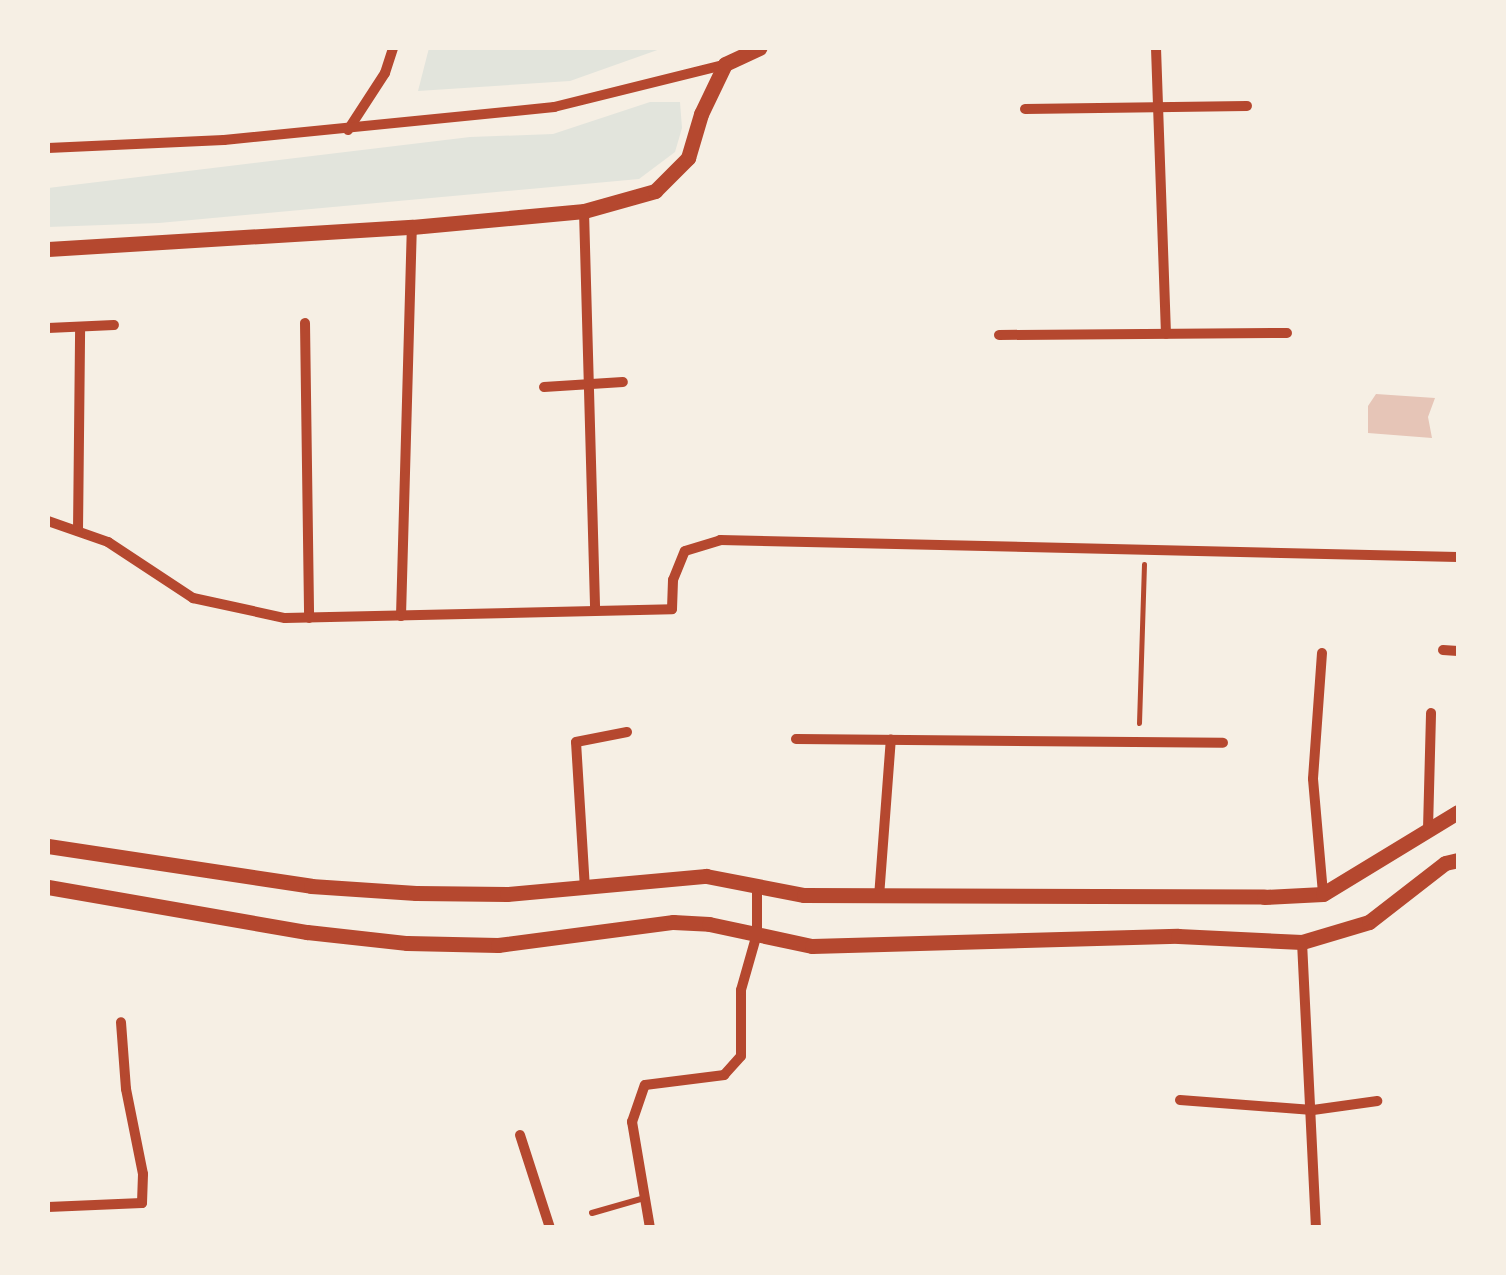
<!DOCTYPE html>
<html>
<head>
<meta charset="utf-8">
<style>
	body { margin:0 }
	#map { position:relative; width:1506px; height:1275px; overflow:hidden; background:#f6efe4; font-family:Raleway,sans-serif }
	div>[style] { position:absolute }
	.green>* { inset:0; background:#e2e4dc }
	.building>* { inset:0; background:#e6c5b7 }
	.path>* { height:5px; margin:-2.5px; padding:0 2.5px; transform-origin:2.5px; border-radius:2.5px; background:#b5482f }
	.service>* { height:6px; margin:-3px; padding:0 3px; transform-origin:3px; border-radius:3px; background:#b5482f }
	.minor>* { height:10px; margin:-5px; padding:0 5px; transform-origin:5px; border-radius:5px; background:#b5482f }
	.tertiary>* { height:15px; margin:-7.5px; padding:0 7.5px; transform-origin:7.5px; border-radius:7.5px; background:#b5482f }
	span { translate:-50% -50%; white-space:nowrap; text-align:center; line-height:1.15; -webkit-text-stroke:8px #f6efe4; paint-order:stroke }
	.frame { position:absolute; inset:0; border:50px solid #f6efe4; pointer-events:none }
</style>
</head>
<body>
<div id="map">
	<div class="green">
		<i style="clip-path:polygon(429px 48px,663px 48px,570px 81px,418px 91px)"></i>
		<i style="clip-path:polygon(650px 102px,680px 102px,682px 128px,675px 152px,639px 179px,159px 223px,48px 227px,48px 188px,470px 137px,553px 134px)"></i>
	</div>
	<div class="building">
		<i style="clip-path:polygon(1376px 394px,1435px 398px,1428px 417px,1432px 438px,1368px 433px,1368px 406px)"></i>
	</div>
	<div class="path">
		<i style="left:1139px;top:723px;width:159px;rotate:-88.2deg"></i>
	</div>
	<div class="service">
		<i style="left:592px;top:1213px;width:54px;rotate:-16.1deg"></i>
	</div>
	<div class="minor">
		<i style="left:1156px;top:48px;width:286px;rotate:88deg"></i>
		<i style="left:1025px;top:109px;width:222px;rotate:-0.8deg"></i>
		<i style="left:348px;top:130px;width:68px;rotate:-57deg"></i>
		<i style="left:385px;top:73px;width:26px;rotate:-72deg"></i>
		<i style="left:48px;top:148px;width:176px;rotate:-2.6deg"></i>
		<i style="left:224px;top:140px;width:332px;rotate:-5.7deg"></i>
		<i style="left:554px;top:107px;width:175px;rotate:-13.9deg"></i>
		<i style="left:584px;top:211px;width:399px;rotate:88.4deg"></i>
		<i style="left:305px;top:323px;width:295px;rotate:89.2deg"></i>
		<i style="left:48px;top:328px;width:66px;rotate:-2.6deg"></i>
		<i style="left:999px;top:335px;width:288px;rotate:-0.4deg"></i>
		<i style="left:544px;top:387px;width:79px;rotate:-3.6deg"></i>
		<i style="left:48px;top:521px;width:64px;rotate:19.3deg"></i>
		<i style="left:108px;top:542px;width:102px;rotate:33.4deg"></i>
		<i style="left:193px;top:598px;width:94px;rotate:12.3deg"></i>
		<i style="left:285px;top:618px;width:387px;rotate:-1.3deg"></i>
		<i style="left:672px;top:609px;width:29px;rotate:-88deg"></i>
		<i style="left:673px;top:580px;width:31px;rotate:-68deg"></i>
		<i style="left:685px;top:551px;width:37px;rotate:-17deg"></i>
		<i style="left:720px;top:540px;width:738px;rotate:1.32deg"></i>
		<i style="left:78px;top:531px;width:203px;rotate:-89.4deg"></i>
		<i style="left:401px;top:616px;width:389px;rotate:-88.4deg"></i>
		<i style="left:1443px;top:650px;width:15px;rotate:4deg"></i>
		<i style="left:1322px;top:653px;width:126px;rotate:94.1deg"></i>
		<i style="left:1313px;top:779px;width:115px;rotate:85deg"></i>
		<i style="left:796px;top:739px;width:427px;rotate:0.5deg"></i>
		<i style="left:1428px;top:829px;width:116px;rotate:-88.5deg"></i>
		<i style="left:585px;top:889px;width:147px;rotate:-93.5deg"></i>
		<i style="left:576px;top:742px;width:52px;rotate:-11.1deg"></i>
		<i style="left:879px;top:897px;width:158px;rotate:-85.7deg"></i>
		<i style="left:1302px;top:942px;width:286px;rotate:87.2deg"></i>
		<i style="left:1180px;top:1100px;width:133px;rotate:4.3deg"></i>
		<i style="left:1313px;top:1110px;width:65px;rotate:-8deg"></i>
		<i style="left:520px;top:1135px;width:98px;rotate:72.1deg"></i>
		<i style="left:48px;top:1207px;width:94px;rotate:-2.4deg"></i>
		<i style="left:142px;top:1203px;width:29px;rotate:-88deg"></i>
		<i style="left:143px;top:1174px;width:87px;rotate:-101.3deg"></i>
		<i style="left:126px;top:1089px;width:67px;rotate:-94.3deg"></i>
		<i style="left:650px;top:1228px;width:108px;rotate:-99.6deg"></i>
		<i style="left:632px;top:1122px;width:39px;rotate:-71deg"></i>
		<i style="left:645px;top:1085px;width:80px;rotate:-7.2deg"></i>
		<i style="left:724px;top:1075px;width:25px;rotate:-48deg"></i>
		<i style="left:741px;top:1056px;width:66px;rotate:-90deg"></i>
		<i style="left:741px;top:990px;width:58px;rotate:-74.1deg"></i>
		<i style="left:757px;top:934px;width:48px;rotate:-90deg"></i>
	</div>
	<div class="tertiary">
		<i style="left:48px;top:249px;width:365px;rotate:-3.5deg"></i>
		<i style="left:412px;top:227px;width:173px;rotate:-5.3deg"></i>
		<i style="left:584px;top:211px;width:74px;rotate:-15.7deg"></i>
		<i style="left:655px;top:191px;width:47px;rotate:-45deg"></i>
		<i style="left:688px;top:158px;width:46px;rotate:-73.5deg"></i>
		<i style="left:701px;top:114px;width:55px;rotate:-64.4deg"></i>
		<i style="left:725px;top:64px;width:38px;rotate:-25deg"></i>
		<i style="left:48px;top:846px;width:266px;rotate:8.6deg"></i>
		<i style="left:311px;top:886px;width:105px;rotate:3.8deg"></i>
		<i style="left:416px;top:893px;width:91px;rotate:0.6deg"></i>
		<i style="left:507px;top:894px;width:200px;rotate:-5.2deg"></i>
		<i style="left:706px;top:876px;width:100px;rotate:11deg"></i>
		<i style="left:804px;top:895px;width:460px;rotate:0.2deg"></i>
		<i style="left:1264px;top:897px;width:59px;rotate:-2.9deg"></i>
		<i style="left:1323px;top:894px;width:158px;rotate:-31.3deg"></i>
		<i style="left:48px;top:887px;width:263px;rotate:9.9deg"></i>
		<i style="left:307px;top:932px;width:101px;rotate:6.3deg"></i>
		<i style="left:407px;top:943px;width:91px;rotate:1.3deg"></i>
		<i style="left:498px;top:945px;width:177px;rotate:-7.5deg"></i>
		<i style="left:673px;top:922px;width:36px;rotate:3deg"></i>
		<i style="left:709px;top:924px;width:105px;rotate:12.1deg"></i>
		<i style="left:812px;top:946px;width:366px;rotate:-1.6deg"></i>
		<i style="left:1178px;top:936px;width:124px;rotate:2.8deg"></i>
		<i style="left:1302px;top:942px;width:70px;rotate:-16.6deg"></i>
		<i style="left:1369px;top:922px;width:96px;rotate:-37.8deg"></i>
		<i style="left:1445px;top:863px;width:13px;rotate:-13deg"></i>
	</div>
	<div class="frame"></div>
</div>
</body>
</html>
